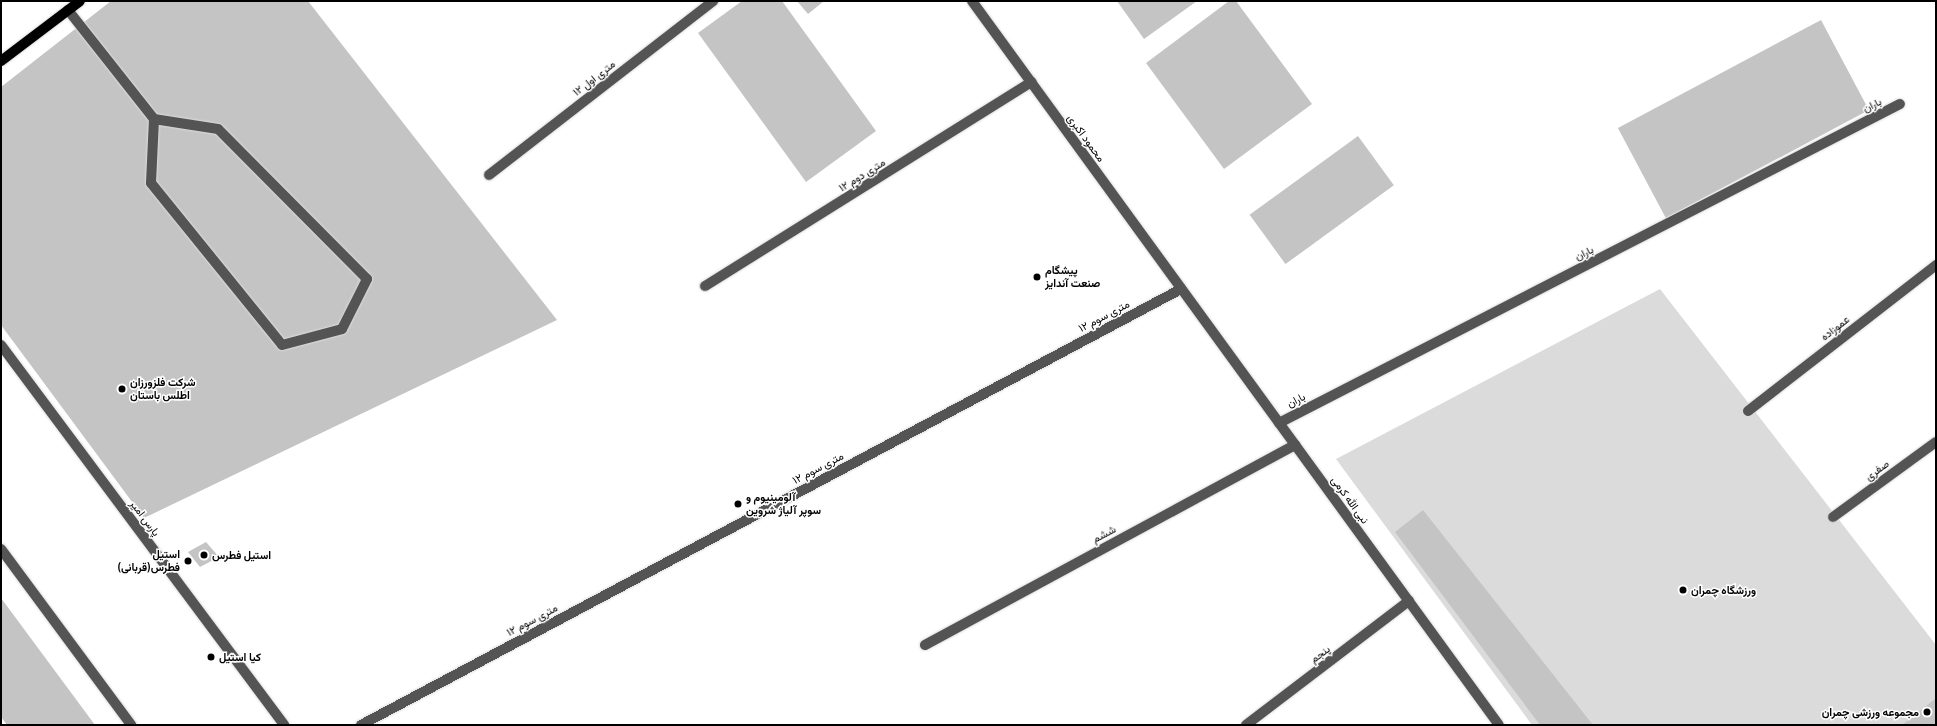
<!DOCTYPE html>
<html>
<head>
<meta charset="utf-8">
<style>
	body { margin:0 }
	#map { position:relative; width:1937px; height:726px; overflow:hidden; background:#fff; font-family:Cabin,Vazirmatn,sans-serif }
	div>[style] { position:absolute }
	.green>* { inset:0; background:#dbdbdb }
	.building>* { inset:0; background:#c4c4c4; transform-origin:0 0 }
	.roads { filter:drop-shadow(0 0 1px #dbdbdb) drop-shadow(0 0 1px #dbdbdb) }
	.minor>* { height:10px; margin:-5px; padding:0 5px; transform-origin:5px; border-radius:5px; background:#545454 }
	.major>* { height:10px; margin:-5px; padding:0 5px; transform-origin:5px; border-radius:5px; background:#000 }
	.dots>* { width:11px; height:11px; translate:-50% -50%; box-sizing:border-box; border:2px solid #fff; border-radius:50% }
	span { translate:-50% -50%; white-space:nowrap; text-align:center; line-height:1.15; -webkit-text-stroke:3px #fff; paint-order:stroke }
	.street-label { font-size:11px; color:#000 }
	.poi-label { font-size:11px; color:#000; font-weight:700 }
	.left { translate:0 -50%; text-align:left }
	.right { translate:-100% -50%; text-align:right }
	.frame { position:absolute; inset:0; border:2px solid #000; pointer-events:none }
</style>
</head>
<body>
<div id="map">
	<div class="green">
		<i style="clip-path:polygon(1660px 289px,1936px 645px,1936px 725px,1532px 725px,1336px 459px)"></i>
	</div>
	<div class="building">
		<i style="clip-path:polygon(111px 1px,308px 1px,557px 320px,144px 518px,1px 325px,1px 87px)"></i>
		<i style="clip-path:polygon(742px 1px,782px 1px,876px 131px,806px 182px,698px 33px)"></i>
		<i style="clip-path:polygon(797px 1px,824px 1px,808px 14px)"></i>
		<i style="clip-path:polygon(1117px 1px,1197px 1px,1144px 39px)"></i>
		<i style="clip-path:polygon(1229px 1px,1236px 1px,1312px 104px,1224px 169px,1146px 63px)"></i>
		<i style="left:1821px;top:20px;width:102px;height:230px;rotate:62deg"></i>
		<i style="left:1358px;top:136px;width:61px;height:134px;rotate:54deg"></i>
		<i style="clip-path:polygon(1423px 510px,1593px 725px,1540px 725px,1395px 532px)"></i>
		<i style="clip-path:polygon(206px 542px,219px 557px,200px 567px,188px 552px)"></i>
		<i style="clip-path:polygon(1px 598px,95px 725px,7px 725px,1px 717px)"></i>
		<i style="clip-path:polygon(1936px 698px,1936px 725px,1902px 725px)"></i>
	</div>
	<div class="roads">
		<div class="minor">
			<i style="left:972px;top:1px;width:895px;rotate:53.95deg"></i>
			<i style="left:68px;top:10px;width:139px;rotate:51.7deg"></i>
			<i style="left:154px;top:119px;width:64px;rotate:92.7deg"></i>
			<i style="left:151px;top:183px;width:208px;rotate:51deg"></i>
			<i style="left:282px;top:345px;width:62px;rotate:-14.9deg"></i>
			<i style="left:342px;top:329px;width:56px;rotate:-63.4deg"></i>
			<i style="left:367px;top:279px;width:211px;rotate:-134.8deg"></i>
			<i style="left:218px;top:129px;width:65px;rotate:-171.1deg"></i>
			<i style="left:489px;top:175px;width:284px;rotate:-37.8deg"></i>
			<i style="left:705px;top:286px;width:385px;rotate:-32deg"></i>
			<i style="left:1px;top:345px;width:474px;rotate:53.3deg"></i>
			<i style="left:1748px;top:411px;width:238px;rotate:-37.8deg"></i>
			<i style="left:1279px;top:423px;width:698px;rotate:-27.19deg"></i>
			<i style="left:1833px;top:517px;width:127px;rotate:-36.1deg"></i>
			<i style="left:1px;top:549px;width:219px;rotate:53.5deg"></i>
			<i style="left:925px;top:645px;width:421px;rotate:-28.4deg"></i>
			<i style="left:361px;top:725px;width:929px;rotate:-28deg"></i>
			<i style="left:1246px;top:725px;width:205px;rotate:-37.3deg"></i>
		</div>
		<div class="major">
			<i style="left:1px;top:61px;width:99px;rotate:-37.2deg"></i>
		</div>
	</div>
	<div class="dots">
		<i style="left:1037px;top:277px;background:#000"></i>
		<i style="left:122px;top:389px;background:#000"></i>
		<i style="left:738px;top:504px;background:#000"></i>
		<i style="left:204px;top:555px;background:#000"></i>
		<i style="left:188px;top:561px;background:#000"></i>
		<i style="left:1683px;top:590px;background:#000"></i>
		<i style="left:211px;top:657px;background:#000"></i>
		<i style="left:1927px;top:712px;background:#000"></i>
	</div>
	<div class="street-label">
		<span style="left:594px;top:78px;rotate:-38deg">۱۲ متری اول</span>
		<span style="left:1872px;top:105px;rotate:-27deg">باران</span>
		<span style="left:1086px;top:138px;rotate:54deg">محمود اکبری</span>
		<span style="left:862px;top:175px;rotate:-32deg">۱۲ متری دوم</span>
		<span style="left:1584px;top:253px;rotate:-27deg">باران</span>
		<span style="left:1104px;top:316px;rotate:-28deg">۱۲ متری سوم</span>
		<span style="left:1835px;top:328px;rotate:-38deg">عموزاده</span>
		<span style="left:1296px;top:400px;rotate:-27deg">باران</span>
		<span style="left:818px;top:468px;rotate:-28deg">۱۲ متری سوم</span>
		<span style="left:1877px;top:470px;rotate:-36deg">صفری</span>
		<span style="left:1350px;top:500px;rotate:54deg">نبی الله کرمی</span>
		<span style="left:145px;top:518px;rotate:53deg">پارس امیر</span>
		<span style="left:1104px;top:534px;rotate:-28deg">ششم</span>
		<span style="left:532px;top:620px;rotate:-28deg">۱۲ متری سوم</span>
		<span style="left:1320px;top:654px;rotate:-37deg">پنجم</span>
	</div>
	<div class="poi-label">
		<span class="left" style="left:1045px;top:277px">پیشگام<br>صنعت آندایز</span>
		<span class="left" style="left:130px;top:389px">شرکت فلزورزان<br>اطلس باستان</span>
		<span class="left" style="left:746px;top:504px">آلومینیوم و<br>سوپر آلیاژ شروین</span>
		<span class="right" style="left:180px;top:561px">استیل<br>فطرس(قربانی)</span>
		<span class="left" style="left:212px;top:555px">استیل فطرس</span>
		<span class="left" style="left:1691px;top:590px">ورزشگاه چمران</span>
		<span class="left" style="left:219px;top:657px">کیا استیل</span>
		<span class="right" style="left:1919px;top:712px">مجموعه ورزشی چمران</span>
	</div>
	<div class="frame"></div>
</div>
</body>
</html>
